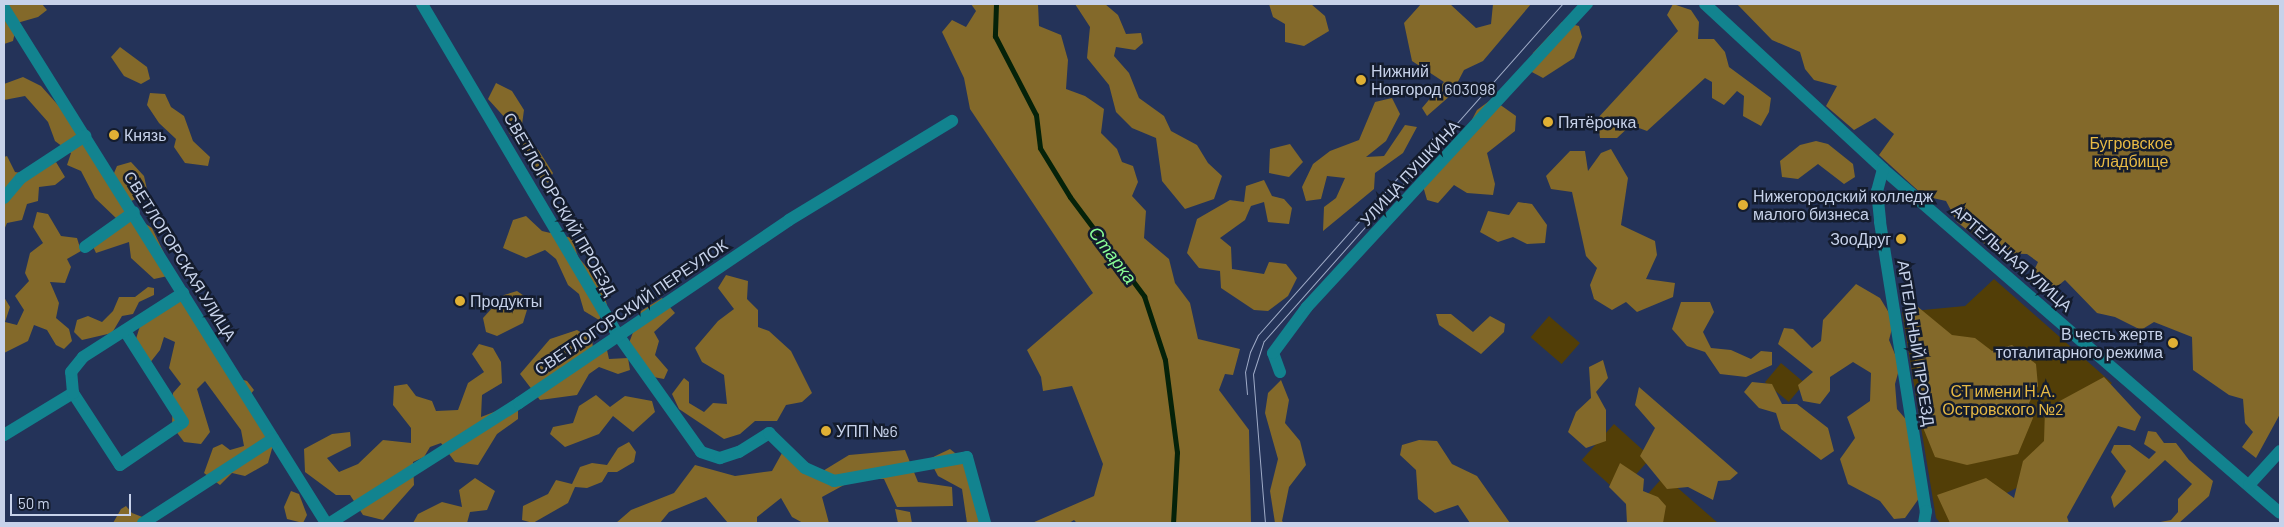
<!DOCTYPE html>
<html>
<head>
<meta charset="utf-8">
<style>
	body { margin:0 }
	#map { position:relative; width:2284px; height:527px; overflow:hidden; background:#243359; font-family:Barlow,sans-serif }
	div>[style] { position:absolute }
	.green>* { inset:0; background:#523e07; transform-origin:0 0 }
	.forest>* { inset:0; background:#83692a }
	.stream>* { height:5px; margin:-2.5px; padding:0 2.5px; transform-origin:2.5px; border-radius:2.5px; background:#052209 }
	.minor>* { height:12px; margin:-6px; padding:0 6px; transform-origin:6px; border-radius:6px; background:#12838f }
	.tram>* { height:1px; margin:-0.5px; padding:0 0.5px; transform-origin:0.5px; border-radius:0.5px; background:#a0acc8 }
	.dots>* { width:14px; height:14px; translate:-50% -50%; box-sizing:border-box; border:2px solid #141c2d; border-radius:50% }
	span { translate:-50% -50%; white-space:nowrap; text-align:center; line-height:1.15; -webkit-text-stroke:5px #141c2d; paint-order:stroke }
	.poi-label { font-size:16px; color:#c7d2ea }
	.left { translate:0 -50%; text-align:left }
	.right { translate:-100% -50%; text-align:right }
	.park-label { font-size:16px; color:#e7b945 }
	.street-label { font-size:16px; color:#c7d2ea }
	.water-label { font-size:18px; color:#89fd96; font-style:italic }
	.frame { position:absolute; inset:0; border:5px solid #c7d2ea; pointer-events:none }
	.scale { position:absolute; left:10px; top:494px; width:121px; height:22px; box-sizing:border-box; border:2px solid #c7d2ea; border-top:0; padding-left:6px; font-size:15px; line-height:18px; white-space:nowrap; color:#c7d2ea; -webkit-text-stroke:4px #141c2d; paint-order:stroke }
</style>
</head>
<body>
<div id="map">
	<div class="green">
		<i style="clip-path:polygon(1994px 279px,2112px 383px,2028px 482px,1997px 498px,1973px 523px,1940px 523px,1936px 518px,1902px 312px,1965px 306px)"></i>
		<i style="left:1549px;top:316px;width:41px;height:28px;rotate:41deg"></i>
		<i style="left:1781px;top:363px;width:31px;height:25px;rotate:40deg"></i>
		<i style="left:1614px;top:424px;width:50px;height:48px;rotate:42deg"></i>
		<i style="clip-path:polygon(1664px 476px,1718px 523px,1659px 523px,1638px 505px)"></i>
	</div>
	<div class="forest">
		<i style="clip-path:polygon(4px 4px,42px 4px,47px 10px,38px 17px,17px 23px,13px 41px,4px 44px)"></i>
		<i style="clip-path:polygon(971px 4px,1038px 4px,1039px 26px,1061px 35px,1068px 60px,1066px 89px,1085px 96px,1104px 109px,1101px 133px,1117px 149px,1122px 162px,1133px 166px,1138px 182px,1132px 196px,1146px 211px,1144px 238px,1169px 259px,1175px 283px,1190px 303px,1198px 339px,1240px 349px,1233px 375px,1225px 374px,1219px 390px,1249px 430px,1251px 523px,1077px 523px,1074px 520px,1069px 523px,1032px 523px,1094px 496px,1103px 464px,1072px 386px,1043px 391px,1041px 377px,1027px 350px,1093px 293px,970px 109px,964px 78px,942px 32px,952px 20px,966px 27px,976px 11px)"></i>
		<i style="clip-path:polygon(1075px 4px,1105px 4px,1118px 15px,1126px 34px,1141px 33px,1143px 43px,1135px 50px,1116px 47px,1114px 56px,1129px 73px,1139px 98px,1164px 116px,1171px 131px,1197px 145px,1208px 163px,1222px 176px,1214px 199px,1185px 209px,1162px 181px,1156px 138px,1132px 128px,1116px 112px,1109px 85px,1087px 58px,1090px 27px)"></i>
		<i style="clip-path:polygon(1269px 4px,1311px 4px,1325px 16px,1329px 31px,1304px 46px,1285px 42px,1285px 24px,1273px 17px)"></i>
		<i style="clip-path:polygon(1421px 4px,1450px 4px,1476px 28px,1491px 24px,1493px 4px,1531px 4px,1483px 61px,1464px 70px,1451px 95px,1427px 116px,1422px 108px,1444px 82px,1412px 61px,1404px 23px)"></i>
		<i style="clip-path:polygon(1673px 4px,1691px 10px,1699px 22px,1698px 39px,1714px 39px,1725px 52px,1729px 67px,1771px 98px,1769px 112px,1761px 126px,1743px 116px,1744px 96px,1737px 91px,1724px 105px,1712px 98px,1712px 82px,1705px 78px,1647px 131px,1631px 125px,1617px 138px,1600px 138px,1597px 119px,1678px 31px,1667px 15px)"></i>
		<i style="clip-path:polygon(1737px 4px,2280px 4px,2280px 414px,2256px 458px,2242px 447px,2253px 432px,2245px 423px,2243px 399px,2229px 395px,2193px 370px,2192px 337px,2154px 322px,2141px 330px,2115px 317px,2097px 313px,2065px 280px,2047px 295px,2029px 281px,2038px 262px,2027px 254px,1996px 253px,1957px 222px,1946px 201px,1924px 196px,1879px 155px,1894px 134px,1875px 118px,1854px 130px,1826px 106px,1837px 86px,1814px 80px,1805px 69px,1800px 52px,1772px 40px)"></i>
		<i style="clip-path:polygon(1562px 22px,1579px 26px,1582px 37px,1574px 58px,1543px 78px,1530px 71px,1533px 53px)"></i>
		<i style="clip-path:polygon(120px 47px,147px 67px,150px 79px,141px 84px,124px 76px,111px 57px)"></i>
		<i style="clip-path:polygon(23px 77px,41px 86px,75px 124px,111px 180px,117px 166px,131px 162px,144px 176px,148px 194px,131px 201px,130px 214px,152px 228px,164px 253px,168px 276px,154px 279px,131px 258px,129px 242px,96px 253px,91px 242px,117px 219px,95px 198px,81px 171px,67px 165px,71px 153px,55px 141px,48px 122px,25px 96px,4px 100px,4px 84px)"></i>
		<i style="clip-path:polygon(496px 83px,512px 91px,524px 110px,521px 132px,539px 151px,553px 173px,548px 183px,535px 174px,525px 150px,509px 133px,507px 120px,488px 99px)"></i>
		<i style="clip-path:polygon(150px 93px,165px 94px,171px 107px,184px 116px,193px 141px,210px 157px,208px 166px,185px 163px,174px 147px,176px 139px,159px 123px,147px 105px)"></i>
		<i style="clip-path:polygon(1392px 98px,1400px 114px,1386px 141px,1366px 157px,1384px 156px,1405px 125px,1417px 127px,1403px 153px,1375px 173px,1374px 189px,1323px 231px,1324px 207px,1336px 198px,1345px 178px,1327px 176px,1321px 199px,1306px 201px,1302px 187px,1313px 164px,1330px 151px,1359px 140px,1375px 102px)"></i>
		<i style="clip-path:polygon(1492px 99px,1516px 116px,1515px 131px,1487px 153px,1495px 184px,1493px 195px,1467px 193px,1454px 185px,1438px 203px,1427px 200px,1421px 179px,1453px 156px,1477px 110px)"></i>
		<i style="clip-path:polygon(1816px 141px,1828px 144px,1853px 164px,1855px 177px,1844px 184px,1818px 164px,1798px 179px,1782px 177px,1780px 161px,1800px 145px)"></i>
		<i style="clip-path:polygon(1290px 144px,1303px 162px,1289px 177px,1269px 173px,1270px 149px)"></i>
		<i style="clip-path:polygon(1611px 149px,1628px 178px,1621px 225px,1655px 241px,1657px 255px,1646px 279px,1675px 283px,1673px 297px,1637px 312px,1626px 302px,1612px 310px,1594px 299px,1590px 285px,1597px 268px,1586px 256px,1572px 192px,1551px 189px,1546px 176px,1570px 151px,1585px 151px,1588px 171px,1601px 153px)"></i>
		<i style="clip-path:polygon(7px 156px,15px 172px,33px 175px,56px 162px,65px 177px,55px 185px,39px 187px,38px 201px,27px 204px,22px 220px,7px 223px,4px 230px,4px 157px)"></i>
		<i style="clip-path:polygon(1264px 180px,1272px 196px,1284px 199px,1292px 208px,1289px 224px,1268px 222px,1264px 202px,1251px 206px,1245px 220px,1220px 238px,1231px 247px,1232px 269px,1264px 274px,1269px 262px,1286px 264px,1297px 278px,1288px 296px,1268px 311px,1254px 310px,1221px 288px,1220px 271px,1199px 268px,1187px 253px,1197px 219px,1230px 200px,1244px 202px,1246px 186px)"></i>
		<i style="clip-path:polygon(1518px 202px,1532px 204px,1547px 225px,1545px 243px,1527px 244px,1513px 237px,1498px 242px,1480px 232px,1488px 211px,1509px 215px)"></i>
		<i style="clip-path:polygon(37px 212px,48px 214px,61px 236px,77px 238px,81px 251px,67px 259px,71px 267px,65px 283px,50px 282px,59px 303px,56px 318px,69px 329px,72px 341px,64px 349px,56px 345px,47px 330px,34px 325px,28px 341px,4px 353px,4px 297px,10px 307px,5px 322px,17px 325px,24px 310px,15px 296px,29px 281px,25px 273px,30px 253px,43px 243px,33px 227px)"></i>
		<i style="clip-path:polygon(526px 216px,542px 231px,572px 238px,578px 257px,601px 284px,607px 305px,599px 320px,584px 311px,579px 294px,568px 285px,556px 259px,545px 250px,526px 258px,503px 248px,513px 220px)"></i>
		<i style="clip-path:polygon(726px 275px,748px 281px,747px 299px,758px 310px,758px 327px,769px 331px,791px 351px,812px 393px,802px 402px,786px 405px,777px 421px,755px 421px,740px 434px,724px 439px,679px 409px,672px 394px,684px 378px,689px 382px,689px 403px,704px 412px,713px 403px,727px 404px,724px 375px,702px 362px,695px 348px,718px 321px,734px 309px,718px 288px)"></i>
		<i style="clip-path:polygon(1856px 284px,1880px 298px,1894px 321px,1889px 340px,1900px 366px,1895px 384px,1897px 409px,1909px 423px,1927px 487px,1905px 518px,1894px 519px,1880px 501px,1848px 484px,1840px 459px,1855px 438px,1847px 417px,1870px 401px,1871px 373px,1853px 362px,1830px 377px,1830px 391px,1820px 404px,1803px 401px,1798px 385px,1813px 372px,1778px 344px,1784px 328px,1793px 329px,1812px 348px,1821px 341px,1823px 320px)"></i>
		<i style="clip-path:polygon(148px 287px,154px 288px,154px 295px,139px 302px,133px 314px,122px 316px,112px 333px,82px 340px,74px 332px,77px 320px,88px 316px,102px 322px,113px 311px,119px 297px,135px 297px)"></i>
		<i style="clip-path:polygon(517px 291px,530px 300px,523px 323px,497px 336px,486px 332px,483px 318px,504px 295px)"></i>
		<i style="clip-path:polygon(662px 298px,675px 313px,654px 332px,659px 341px,655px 355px,668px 370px,664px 379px,648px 376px,629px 343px,641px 311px)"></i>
		<i style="clip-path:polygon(185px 300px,230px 376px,247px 381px,254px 390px,245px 401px,275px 438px,268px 463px,245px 476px,232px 473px,220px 485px,204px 473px,213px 448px,222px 444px,230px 450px,244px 446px,241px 430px,205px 381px,197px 389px,210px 432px,201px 444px,184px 442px,172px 426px,173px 393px,181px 384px,169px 368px,175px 342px,164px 337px,160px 350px,149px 364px,135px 342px,144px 313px)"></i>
		<i style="clip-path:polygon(1681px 302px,1710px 302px,1714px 312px,1703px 332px,1711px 348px,1731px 350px,1751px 359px,1761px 351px,1772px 352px,1772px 365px,1746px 377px,1720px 374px,1705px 352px,1687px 346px,1672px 329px)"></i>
		<i style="clip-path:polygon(1912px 302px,1952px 335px,1975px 338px,1992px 351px,2012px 345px,2036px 364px,2038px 386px,2029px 403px,2033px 418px,2018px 454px,1967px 465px,1935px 457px,1924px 430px,1920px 384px,1905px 311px)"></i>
		<i style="clip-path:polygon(1436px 314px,1451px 314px,1473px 332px,1490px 316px,1505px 324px,1504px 332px,1481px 354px,1439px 325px)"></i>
		<i style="clip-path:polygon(577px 330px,592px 339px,593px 348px,607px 350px,609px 359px,628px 358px,630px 370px,618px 374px,599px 367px,589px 374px,577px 395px,540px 400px,520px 374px,550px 339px)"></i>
		<i style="clip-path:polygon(479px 344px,493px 348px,501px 362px,502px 383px,482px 395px,481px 417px,499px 410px,518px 409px,518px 419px,497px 434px,478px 465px,455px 462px,441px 443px,430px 447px,424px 457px,413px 462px,414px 485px,383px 520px,363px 515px,350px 495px,336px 495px,305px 472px,304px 449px,332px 434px,350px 432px,351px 446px,327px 458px,339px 472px,358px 464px,383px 440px,411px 443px,411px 428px,393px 405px,394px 386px,407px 384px,416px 396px,432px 401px,436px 411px,458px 410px,468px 383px,484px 372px,472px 354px)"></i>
		<i style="clip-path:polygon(1603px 360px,1608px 378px,1596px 392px,1606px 410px,1606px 441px,1586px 448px,1568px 432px,1576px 412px,1591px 398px,1589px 367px)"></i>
		<i style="clip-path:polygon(2104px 377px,2141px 417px,2135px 431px,2118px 426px,2067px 517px,2069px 523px,1950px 523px,1937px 495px,1986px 478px,2014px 498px,2023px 461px,2044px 441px,2045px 409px)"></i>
		<i style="clip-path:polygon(1281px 380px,1289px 400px,1285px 423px,1300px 441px,1306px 465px,1289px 487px,1282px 521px,1284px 523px,1275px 523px,1270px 491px,1278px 459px,1265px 413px,1268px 393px)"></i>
		<i style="clip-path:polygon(1752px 382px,1772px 384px,1782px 404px,1797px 404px,1828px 428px,1834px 451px,1821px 460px,1781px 429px,1776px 413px,1759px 408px,1744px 392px)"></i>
		<i style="clip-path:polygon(1639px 387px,1738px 473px,1730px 480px,1718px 481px,1713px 500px,1688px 487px,1667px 489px,1640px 456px,1655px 428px,1635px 405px)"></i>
		<i style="clip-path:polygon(596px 395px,610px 407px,625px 396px,652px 401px,655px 412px,633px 432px,613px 416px,599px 434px,565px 447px,550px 434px,553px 427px,573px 423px,579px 406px)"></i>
		<i style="clip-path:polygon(2148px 431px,2156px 432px,2164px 443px,2176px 443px,2189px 460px,2213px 481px,2209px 496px,2179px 523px,2155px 523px,2171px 520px,2178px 512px,2178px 499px,2192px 484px,2165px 460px,2114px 508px,2111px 497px,2126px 471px,2111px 452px,2114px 445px,2130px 445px,2149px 459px,2156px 452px,2144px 444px)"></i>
		<i style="clip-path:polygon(1419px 440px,1437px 441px,1452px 464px,1477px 476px,1510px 523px,1470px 523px,1458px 505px,1435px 513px,1418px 499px,1416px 470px,1400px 455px,1402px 445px)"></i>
		<i style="clip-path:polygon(629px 442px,636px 452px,634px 462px,617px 472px,608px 472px,602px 482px,587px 488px,575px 487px,568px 503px,533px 523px,522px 520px,523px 506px,548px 494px,556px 480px,572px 484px,580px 467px,592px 463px,607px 465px,618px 448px)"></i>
		<i style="clip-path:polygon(950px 449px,966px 462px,991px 523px,967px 523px,962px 489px,938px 476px,929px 459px)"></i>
		<i style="clip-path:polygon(905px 450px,918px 482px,952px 487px,953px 506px,897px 507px,884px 479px,855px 479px,822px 497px,829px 523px,803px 523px,792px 517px,781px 498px,757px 517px,757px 523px,728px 523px,706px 497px,669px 512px,660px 523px,616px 523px,631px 510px,674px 493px,695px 465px,735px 476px,772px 471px,782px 453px,813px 477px,849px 455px)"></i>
		<i style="clip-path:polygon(1620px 463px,1644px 479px,1643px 491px,1658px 497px,1666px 506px,1663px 523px,1627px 523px,1626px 504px,1609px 487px)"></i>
		<i style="clip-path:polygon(475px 478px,495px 491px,487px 510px,470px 512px,467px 523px,413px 523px,418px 514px,442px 502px,462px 507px,459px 490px)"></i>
		<i style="clip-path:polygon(291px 491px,299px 494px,307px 515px,303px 523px,287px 519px,284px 507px)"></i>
		<i style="clip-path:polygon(126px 506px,132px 513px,145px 518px,142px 523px,113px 523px,121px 509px)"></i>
		<i style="clip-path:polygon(895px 509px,910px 512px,912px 523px,898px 523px)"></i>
	</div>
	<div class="stream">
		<i style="left:996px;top:4px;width:32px;rotate:92deg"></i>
		<i style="left:995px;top:36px;width:89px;rotate:62.6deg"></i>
		<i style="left:1036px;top:115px;width:33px;rotate:83deg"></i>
		<i style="left:1040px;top:148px;width:57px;rotate:58.5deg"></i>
		<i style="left:1070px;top:197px;width:124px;rotate:53.2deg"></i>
		<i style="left:1144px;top:296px;width:67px;rotate:71.8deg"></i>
		<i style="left:1165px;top:360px;width:93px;rotate:82.6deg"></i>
		<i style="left:1177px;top:452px;width:71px;rotate:93.2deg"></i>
	</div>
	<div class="minor">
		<i style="left:422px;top:4px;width:385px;rotate:59.4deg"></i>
		<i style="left:618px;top:335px;width:143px;rotate:54.6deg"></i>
		<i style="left:701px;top:452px;width:20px;rotate:18deg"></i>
		<i style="left:720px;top:458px;width:20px;rotate:-18deg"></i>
		<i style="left:739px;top:452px;width:36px;rotate:-32deg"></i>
		<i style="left:769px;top:433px;width:50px;rotate:44.2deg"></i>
		<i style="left:805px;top:468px;width:32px;rotate:24deg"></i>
		<i style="left:834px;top:481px;width:135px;rotate:-10.2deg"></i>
		<i style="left:967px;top:457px;width:68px;rotate:74.7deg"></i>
		<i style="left:1705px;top:4px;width:243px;rotate:42.8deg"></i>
		<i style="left:1883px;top:169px;width:525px;rotate:40.91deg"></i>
		<i style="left:4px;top:8px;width:607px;rotate:57.98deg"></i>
		<i style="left:1883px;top:169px;width:23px;rotate:105deg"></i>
		<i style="left:1877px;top:191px;width:31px;rotate:84deg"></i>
		<i style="left:1880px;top:222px;width:293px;rotate:81deg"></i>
		<i style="left:1926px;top:511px;width:12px;rotate:99deg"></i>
		<i style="left:4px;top:198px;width:26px;rotate:-50deg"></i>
		<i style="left:21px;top:178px;width:77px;rotate:-33.3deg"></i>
		<i style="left:85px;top:247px;width:60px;rotate:-35.5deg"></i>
		<i style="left:1280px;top:372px;width:20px;rotate:-110deg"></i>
		<i style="left:1273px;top:353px;width:57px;rotate:-53.5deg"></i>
		<i style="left:1307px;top:307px;width:413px;rotate:-47.3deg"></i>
		<i style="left:73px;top:393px;width:86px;rotate:56.9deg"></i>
		<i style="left:120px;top:465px;width:76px;rotate:-34.3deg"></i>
		<i style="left:183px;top:422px;width:108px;rotate:-122.5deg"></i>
		<i style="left:4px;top:435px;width:81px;rotate:-31.3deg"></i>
		<i style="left:73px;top:393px;width:21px;rotate:-95deg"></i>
		<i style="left:71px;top:372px;width:19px;rotate:-51deg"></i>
		<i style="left:83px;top:357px;width:119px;rotate:-32.6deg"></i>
		<i style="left:2249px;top:485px;width:46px;rotate:-47.6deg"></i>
		<i style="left:143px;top:523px;width:155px;rotate:-32.9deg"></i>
		<i style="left:330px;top:523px;width:224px;rotate:-32.4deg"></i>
		<i style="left:519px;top:403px;width:326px;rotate:-34.1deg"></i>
		<i style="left:789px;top:220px;width:191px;rotate:-31.3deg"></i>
	</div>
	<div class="tram">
		<i style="left:1247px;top:394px;width:22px;rotate:-95deg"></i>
		<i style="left:1245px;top:372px;width:21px;rotate:-76deg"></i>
		<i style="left:1250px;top:352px;width:19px;rotate:-65deg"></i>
		<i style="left:1258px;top:335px;width:264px;rotate:-48.4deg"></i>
		<i style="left:1265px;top:523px;width:149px;rotate:-94.6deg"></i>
		<i style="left:1253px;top:374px;width:35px;rotate:-72deg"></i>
		<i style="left:1264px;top:341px;width:450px;rotate:-48.5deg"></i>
	</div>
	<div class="dots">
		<i style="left:1361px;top:80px;background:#e0b034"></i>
		<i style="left:1548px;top:122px;background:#e0b034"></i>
		<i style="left:114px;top:135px;background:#e0b034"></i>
		<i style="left:1743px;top:205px;background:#e0b034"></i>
		<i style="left:1901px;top:239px;background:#e0b034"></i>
		<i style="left:460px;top:301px;background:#e0b034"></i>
		<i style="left:2173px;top:343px;background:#e0b034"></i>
		<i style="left:826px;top:431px;background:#e0b034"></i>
	</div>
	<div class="poi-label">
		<span class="left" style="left:1371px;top:80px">Нижний<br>Новгород 603098</span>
		<span class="left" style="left:1558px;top:122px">Пятёрочка</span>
		<span class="left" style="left:124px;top:135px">Князь</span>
		<span class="left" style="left:1753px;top:205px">Нижегородский колледж<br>малого бизнеса</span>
		<span class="right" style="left:1891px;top:239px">ЗооДруг</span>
		<span class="left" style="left:470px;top:301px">Продукты</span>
		<span class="right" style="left:2163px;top:343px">В честь жертв<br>тоталитарного режима</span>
		<span class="left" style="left:836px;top:431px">УПП №6</span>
	</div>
	<div class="park-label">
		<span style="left:2131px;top:152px">Бугровское<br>кладбище</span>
		<span style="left:2003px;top:400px">СТ имени Н.А.<br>Островского №2</span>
	</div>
	<div class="street-label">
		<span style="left:1410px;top:173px;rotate:-47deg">УЛИЦА ПУШКИНА</span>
		<span style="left:560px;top:204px;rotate:60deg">СВЕТЛОГОРСКИЙ ПРОЕЗД</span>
		<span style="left:180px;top:256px;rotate:58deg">СВЕТЛОГОРСКАЯ УЛИЦА</span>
		<span style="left:2012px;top:258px;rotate:41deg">АРТЕЛЬНАЯ УЛИЦА</span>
		<span style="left:631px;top:307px;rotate:-34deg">СВЕТЛОГОРСКИЙ ПЕРЕУЛОК</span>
		<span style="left:1916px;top:343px;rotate:81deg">АРТЕЛЬНЫЙ ПРОЕЗД</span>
	</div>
	<div class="water-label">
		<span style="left:1113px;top:255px;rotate:53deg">Старка</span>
	</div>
	<div class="frame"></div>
	<div class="scale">50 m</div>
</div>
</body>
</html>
